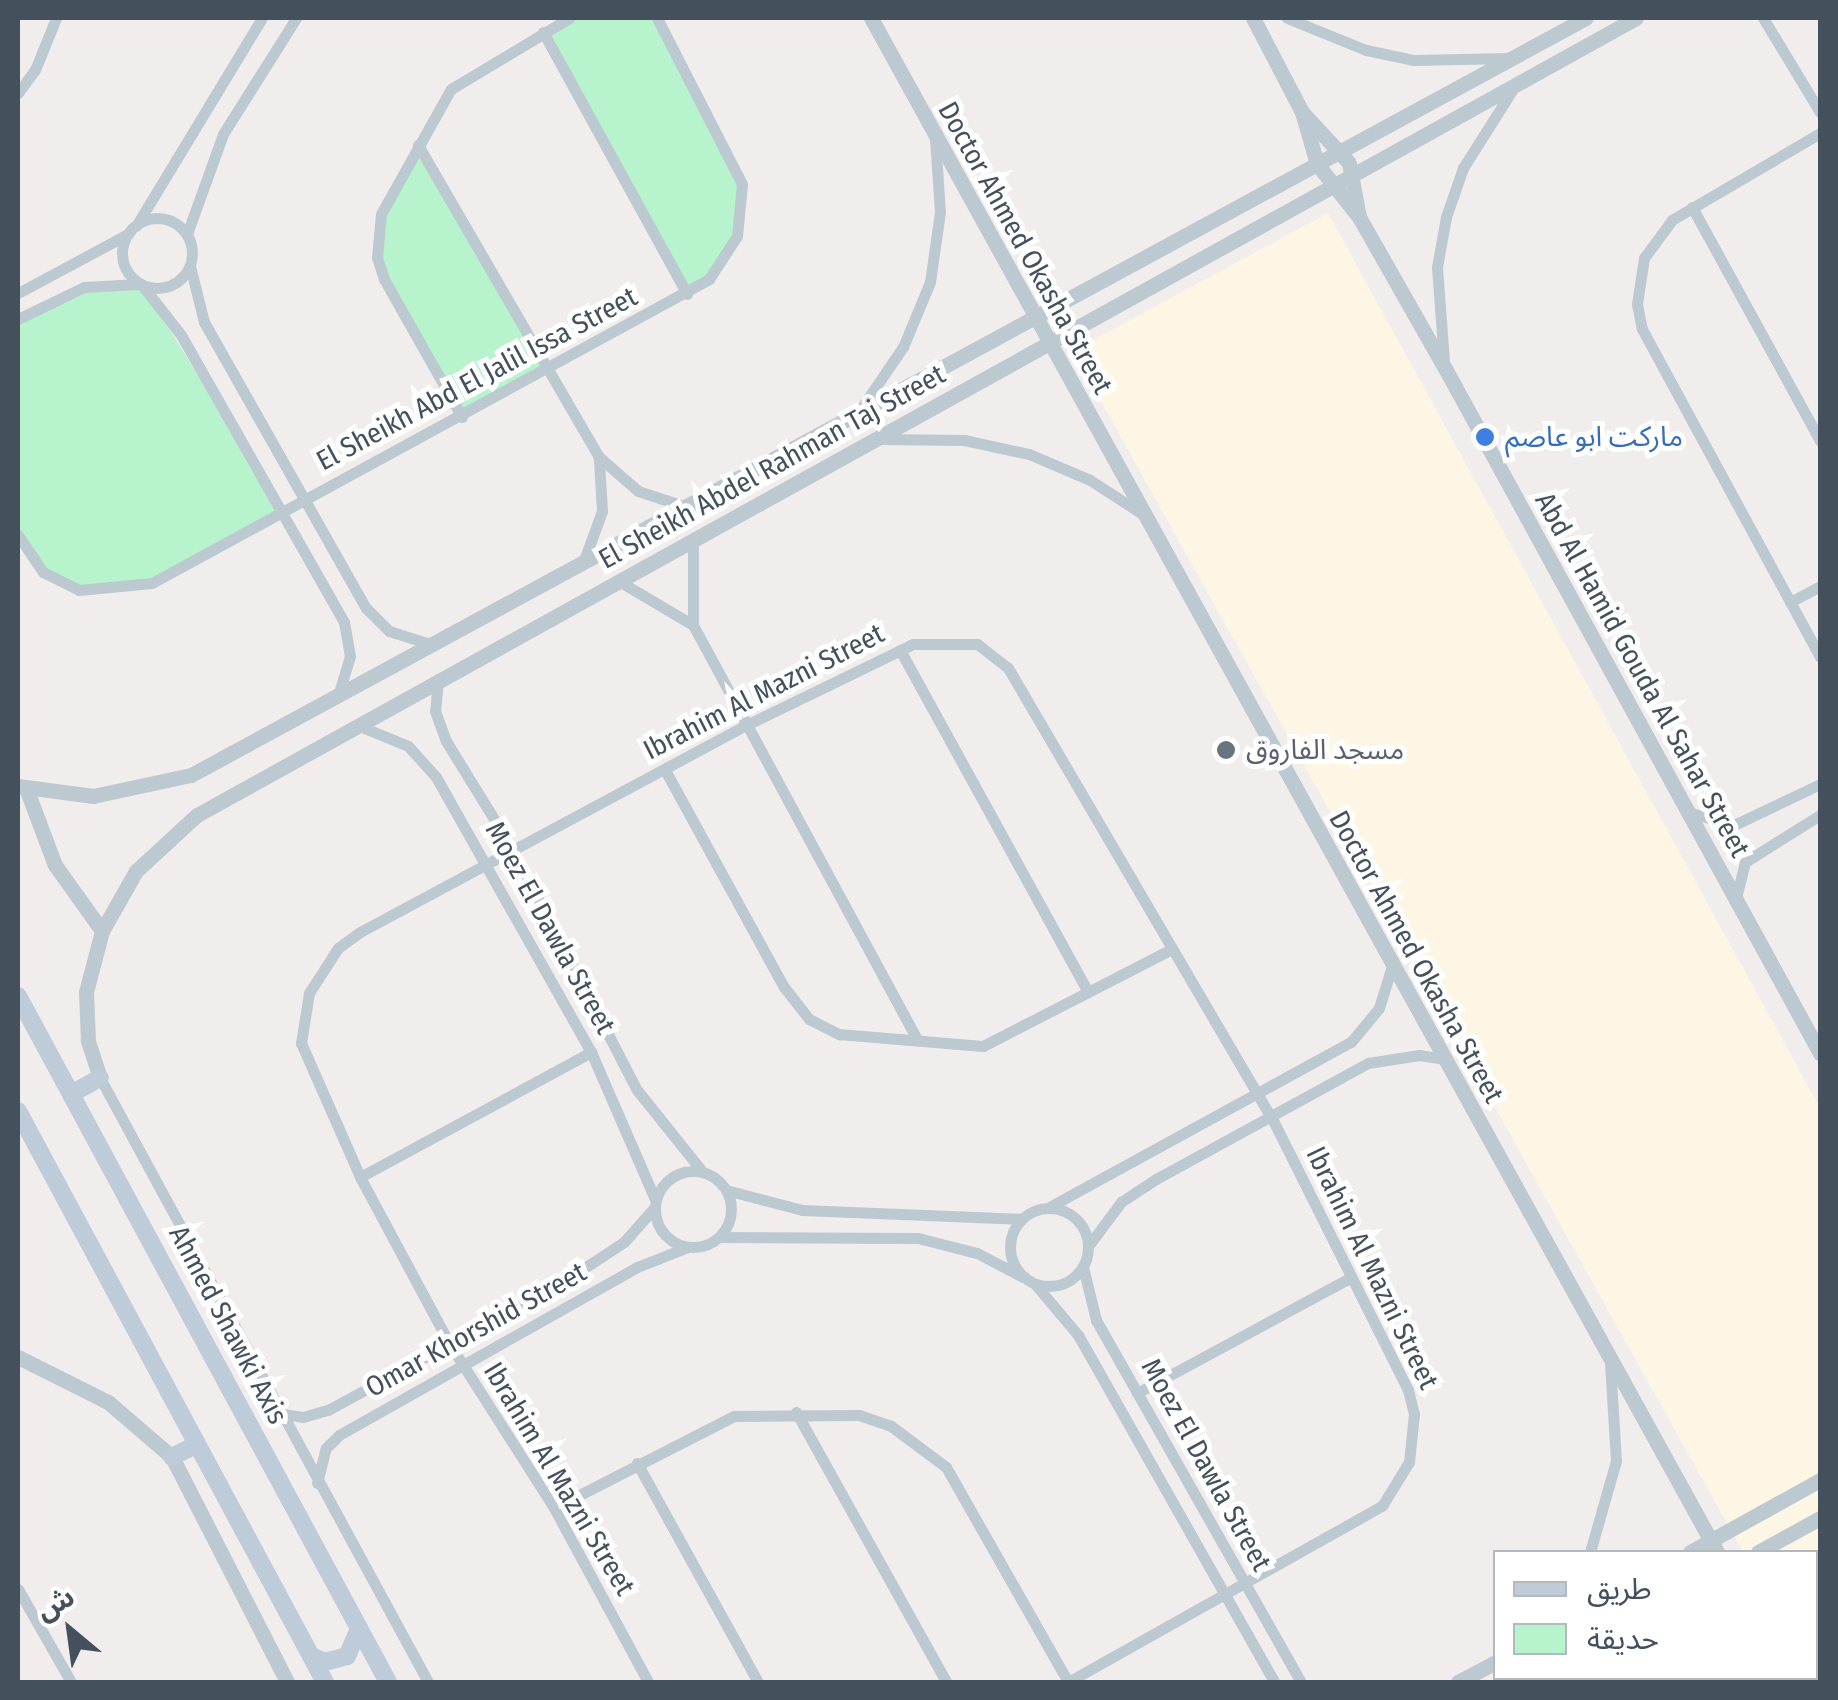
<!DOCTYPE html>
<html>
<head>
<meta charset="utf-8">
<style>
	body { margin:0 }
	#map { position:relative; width:1838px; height:1700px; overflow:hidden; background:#f1eded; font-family:"Fira Sans Condensed","Noto Sans Arabic",sans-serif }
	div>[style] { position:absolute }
	.commercial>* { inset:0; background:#fdf6e4 }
	.green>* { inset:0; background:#b7f3cd }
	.minor>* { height:11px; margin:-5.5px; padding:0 5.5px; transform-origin:5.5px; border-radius:5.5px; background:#bdc9d1 }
	.minor>.ring { margin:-5.5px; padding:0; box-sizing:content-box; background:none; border:11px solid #bdc9d1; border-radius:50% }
	.tertiary>* { height:15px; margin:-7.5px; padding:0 7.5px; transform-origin:7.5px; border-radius:7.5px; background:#bdc9d1 }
	.secondary>* { height:18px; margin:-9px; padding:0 9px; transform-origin:9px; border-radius:9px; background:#becbd9 }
	.dots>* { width:28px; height:28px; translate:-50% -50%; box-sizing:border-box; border:5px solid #fff; border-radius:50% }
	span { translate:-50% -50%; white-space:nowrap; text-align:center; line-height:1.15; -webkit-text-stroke:10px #fff; paint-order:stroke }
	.street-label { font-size:28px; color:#44515d }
	.shop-label { font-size:28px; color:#366cbe }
	.left { translate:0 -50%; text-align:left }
	.worship-label { font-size:28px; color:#5b616d }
	.frame { position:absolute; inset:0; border:20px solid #44515d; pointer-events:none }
	.legend { position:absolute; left:1493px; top:1550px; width:325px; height:130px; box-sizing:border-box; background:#fff; border:2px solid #b4b9be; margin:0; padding:12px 18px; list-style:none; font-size:30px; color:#44515d }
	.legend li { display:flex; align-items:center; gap:20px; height:50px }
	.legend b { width:50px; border:2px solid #b4b9be }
	.north { position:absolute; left:20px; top:1580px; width:100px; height:100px; -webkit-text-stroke:8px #fff; paint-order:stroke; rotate:331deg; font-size:28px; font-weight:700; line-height:40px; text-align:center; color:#44515d }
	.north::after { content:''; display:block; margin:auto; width:35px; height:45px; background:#44515d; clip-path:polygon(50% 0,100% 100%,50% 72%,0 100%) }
</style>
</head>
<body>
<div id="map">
	<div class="commercial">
		<i style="clip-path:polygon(1328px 213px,1820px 1108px,1820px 1682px,1813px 1678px,1816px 1552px,1743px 1552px,1073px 351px)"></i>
	</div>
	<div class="green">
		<i style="clip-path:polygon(569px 18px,657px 18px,742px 184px,737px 236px,709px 279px,687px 294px,543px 32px)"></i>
		<i style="clip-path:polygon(418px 145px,547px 371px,462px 417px,384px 279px,376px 235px)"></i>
		<i style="clip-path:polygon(142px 285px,283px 513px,152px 583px,125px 589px,60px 583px,18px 535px,18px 319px,84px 287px)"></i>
	</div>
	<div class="minor">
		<i style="left:1287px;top:18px;width:85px;rotate:22.1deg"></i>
		<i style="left:1366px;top:50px;width:49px;rotate:11.8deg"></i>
		<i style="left:1414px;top:60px;width:95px;rotate:-1.2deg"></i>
		<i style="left:1763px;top:18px;width:110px;rotate:58.8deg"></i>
		<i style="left:543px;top:32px;width:299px;rotate:61.2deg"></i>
		<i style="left:18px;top:93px;width:29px;rotate:-54deg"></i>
		<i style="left:35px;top:70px;width:56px;rotate:-68deg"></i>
		<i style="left:1820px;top:133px;width:172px;rotate:149.6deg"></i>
		<i style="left:1672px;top:220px;width:47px;rotate:126.4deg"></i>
		<i style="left:1644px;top:258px;width:47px;rotate:98.7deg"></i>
		<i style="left:1637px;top:304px;width:25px;rotate:79deg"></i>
		<i style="left:1642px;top:329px;width:373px;rotate:61.5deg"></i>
		<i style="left:418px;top:145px;width:359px;rotate:59.9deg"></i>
		<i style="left:598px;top:456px;width:53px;rotate:41.2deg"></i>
		<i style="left:638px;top:491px;width:52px;rotate:18.1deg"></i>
		<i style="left:1692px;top:207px;width:267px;rotate:61.3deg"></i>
		<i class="ring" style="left:122px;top:218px;width:59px;height:59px"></i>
		<i style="left:136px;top:226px;width:243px;rotate:-58.8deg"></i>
		<i style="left:187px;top:234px;width:106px;rotate:-70.2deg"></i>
		<i style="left:223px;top:134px;width:137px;rotate:-57.8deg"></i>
		<i style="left:190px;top:266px;width:58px;rotate:76deg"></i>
		<i style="left:204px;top:322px;width:329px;rotate:60.5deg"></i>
		<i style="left:366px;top:608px;width:33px;rotate:45deg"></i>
		<i style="left:389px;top:631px;width:43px;rotate:17.6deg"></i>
		<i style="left:142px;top:285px;width:63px;rotate:52deg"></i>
		<i style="left:181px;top:335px;width:330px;rotate:60.4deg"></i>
		<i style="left:344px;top:622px;width:35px;rotate:80deg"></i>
		<i style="left:350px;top:656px;width:42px;rotate:106.7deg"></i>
		<i style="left:18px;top:293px;width:125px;rotate:-28.2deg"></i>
		<i style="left:18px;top:319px;width:73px;rotate:-25.9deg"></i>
		<i style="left:84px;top:287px;width:55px;rotate:-3.1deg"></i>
		<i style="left:1444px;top:361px;width:94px;rotate:-94.3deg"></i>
		<i style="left:1437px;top:267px;width:51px;rotate:-79.8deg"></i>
		<i style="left:1446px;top:217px;width:52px;rotate:-70.9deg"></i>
		<i style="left:1463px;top:168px;width:93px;rotate:-57.7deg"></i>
		<i style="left:860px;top:410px;width:76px;rotate:-55.7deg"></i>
		<i style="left:903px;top:347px;width:70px;rotate:-67.4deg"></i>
		<i style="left:930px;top:282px;width:71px;rotate:-81.9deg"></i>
		<i style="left:940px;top:212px;width:74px;rotate:-93.9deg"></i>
		<i style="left:462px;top:417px;width:159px;rotate:-119.5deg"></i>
		<i style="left:384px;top:279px;width:22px;rotate:-108deg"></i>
		<i style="left:377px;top:258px;width:44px;rotate:-84.8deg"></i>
		<i style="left:381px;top:214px;width:143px;rotate:-60.8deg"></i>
		<i style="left:451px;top:89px;width:138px;rotate:-31deg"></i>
		<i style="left:880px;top:439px;width:84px;rotate:0.7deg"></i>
		<i style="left:964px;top:440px;width:66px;rotate:12.2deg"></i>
		<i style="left:1029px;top:454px;width:66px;rotate:23.1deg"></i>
		<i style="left:1090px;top:480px;width:64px;rotate:32.9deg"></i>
		<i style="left:18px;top:535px;width:45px;rotate:56deg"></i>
		<i style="left:43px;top:572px;width:40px;rotate:26.6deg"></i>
		<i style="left:79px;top:590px;width:73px;rotate:-5.5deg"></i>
		<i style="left:152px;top:583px;width:635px;rotate:-28.62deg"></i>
		<i style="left:709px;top:279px;width:51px;rotate:-56.9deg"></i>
		<i style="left:737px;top:236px;width:52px;rotate:-84.5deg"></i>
		<i style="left:742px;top:184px;width:186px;rotate:-117.1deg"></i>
		<i style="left:693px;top:539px;width:86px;rotate:90deg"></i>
		<i style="left:693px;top:625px;width:472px;rotate:61.6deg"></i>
		<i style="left:583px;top:563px;width:55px;rotate:-69.9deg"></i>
		<i style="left:602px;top:511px;width:50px;rotate:-93.4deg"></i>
		<i style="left:617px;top:580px;width:88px;rotate:30.6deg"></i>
		<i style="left:1790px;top:602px;width:34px;rotate:-28deg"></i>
		<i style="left:900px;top:650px;width:390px;rotate:61.2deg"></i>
		<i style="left:438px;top:679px;width:32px;rotate:95deg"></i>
		<i style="left:435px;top:711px;width:32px;rotate:70deg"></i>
		<i style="left:446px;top:741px;width:128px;rotate:58.4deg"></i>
		<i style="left:513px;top:850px;width:270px;rotate:62.7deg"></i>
		<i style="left:637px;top:1090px;width:102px;rotate:51.3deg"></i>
		<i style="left:357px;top:725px;width:55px;rotate:22.4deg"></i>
		<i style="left:408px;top:746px;width:42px;rotate:47.9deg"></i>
		<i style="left:436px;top:777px;width:316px;rotate:60.6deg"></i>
		<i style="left:591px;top:1052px;width:160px;rotate:66.5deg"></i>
		<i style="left:665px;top:770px;width:247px;rotate:61.3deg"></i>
		<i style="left:784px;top:987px;width:41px;rotate:52deg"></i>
		<i style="left:809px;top:1019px;width:34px;rotate:27deg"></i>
		<i style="left:839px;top:1034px;width:144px;rotate:4.8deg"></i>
		<i style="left:983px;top:1046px;width:210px;rotate:-27.2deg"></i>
		<i style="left:1688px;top:812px;width:48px;rotate:15.8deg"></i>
		<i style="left:1734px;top:825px;width:95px;rotate:-25.5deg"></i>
		<i style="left:1736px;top:898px;width:37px;rotate:-76deg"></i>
		<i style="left:1745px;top:862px;width:89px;rotate:-32.1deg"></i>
		<i style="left:100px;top:1078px;width:687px;rotate:61.5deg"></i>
		<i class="ring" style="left:655px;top:1171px;width:65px;height:65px"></i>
		<i style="left:360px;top:1177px;width:263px;rotate:-28.4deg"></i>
		<i style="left:726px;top:1190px;width:79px;rotate:14.7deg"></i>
		<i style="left:802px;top:1210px;width:220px;rotate:2.3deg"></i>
		<i style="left:1051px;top:1206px;width:342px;rotate:-28.7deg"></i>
		<i style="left:1351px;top:1042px;width:44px;rotate:-50.5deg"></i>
		<i style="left:1379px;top:1008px;width:44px;rotate:-72.8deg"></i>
		<i class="ring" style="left:1010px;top:1208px;width:67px;height:67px"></i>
		<i style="left:720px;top:1237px;width:198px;rotate:0.3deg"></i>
		<i style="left:918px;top:1238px;width:61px;rotate:14.3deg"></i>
		<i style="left:977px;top:1253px;width:52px;rotate:27.6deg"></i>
		<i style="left:1089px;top:1245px;width:54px;rotate:-53.3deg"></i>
		<i style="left:1121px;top:1202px;width:42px;rotate:-33.3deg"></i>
		<i style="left:1156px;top:1179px;width:242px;rotate:-28.7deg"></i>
		<i style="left:1368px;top:1063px;width:52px;rotate:-8.9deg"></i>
		<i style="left:1419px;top:1055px;width:25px;rotate:9deg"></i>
		<i style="left:1083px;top:1267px;width:55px;rotate:76.2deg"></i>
		<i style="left:1096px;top:1320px;width:416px;rotate:60.5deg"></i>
		<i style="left:1035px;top:1284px;width:67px;rotate:49.9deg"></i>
		<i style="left:1078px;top:1335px;width:399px;rotate:60.5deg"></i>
		<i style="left:1137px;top:1393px;width:242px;rotate:-28.4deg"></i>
		<i style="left:796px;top:1412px;width:309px;rotate:60.9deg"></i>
		<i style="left:282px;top:1414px;width:21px;rotate:8deg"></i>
		<i style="left:303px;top:1417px;width:26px;rotate:-16deg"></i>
		<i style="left:328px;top:1410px;width:271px;rotate:-28.6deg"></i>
		<i style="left:566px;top:1280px;width:69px;rotate:-33.2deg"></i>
		<i style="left:624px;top:1242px;width:45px;rotate:-48.6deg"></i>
		<i style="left:637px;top:1463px;width:250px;rotate:61.1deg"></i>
		<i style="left:317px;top:1483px;width:36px;rotate:-76deg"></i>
		<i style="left:326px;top:1448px;width:18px;rotate:-45deg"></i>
		<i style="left:339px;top:1435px;width:342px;rotate:-29.4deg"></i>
		<i style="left:637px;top:1267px;width:55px;rotate:-21.4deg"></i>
		<i style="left:554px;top:1508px;width:202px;rotate:-27.1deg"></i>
		<i style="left:734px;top:1416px;width:125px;rotate:-0.5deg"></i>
		<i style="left:859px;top:1415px;width:34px;rotate:19deg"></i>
		<i style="left:891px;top:1426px;width:69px;rotate:36.7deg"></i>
		<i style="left:946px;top:1467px;width:247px;rotate:60.4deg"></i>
		<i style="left:1068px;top:1682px;width:360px;rotate:-29.3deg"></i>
		<i style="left:1382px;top:1506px;width:52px;rotate:-58.5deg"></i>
		<i style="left:1409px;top:1462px;width:48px;rotate:-84.1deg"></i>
		<i style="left:1414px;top:1414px;width:25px;rotate:-104deg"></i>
		<i style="left:1408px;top:1390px;width:303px;rotate:-116.6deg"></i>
		<i style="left:1272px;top:1119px;width:523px;rotate:-120.34deg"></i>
		<i style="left:1008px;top:668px;width:39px;rotate:-142deg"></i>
		<i style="left:977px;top:644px;width:64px;rotate:180deg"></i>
		<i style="left:913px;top:644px;width:186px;rotate:154.1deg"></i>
		<i style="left:746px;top:725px;width:438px;rotate:151.8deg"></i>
		<i style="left:360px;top:932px;width:27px;rotate:144deg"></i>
		<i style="left:338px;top:948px;width:54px;rotate:122.8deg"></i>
		<i style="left:309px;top:993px;width:51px;rotate:99.1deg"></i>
		<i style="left:301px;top:1043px;width:146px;rotate:66.2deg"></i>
		<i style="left:360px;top:1177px;width:188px;rotate:61.8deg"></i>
		<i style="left:449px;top:1343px;width:196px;rotate:57.5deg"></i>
		<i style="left:554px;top:1508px;width:198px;rotate:61.6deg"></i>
		<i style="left:1590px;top:1552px;width:95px;rotate:-74.1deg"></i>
		<i style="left:1616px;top:1461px;width:99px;rotate:-93.5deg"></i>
		<i style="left:18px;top:1589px;width:107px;rotate:60.3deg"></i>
		<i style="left:1700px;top:1678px;width:15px;rotate:16deg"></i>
	</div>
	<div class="tertiary">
		<i style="left:871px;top:18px;width:1752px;rotate:61.12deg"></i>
		<i style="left:1253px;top:18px;width:106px;rotate:62.5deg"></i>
		<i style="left:1302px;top:112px;width:54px;rotate:73.9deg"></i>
		<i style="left:1317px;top:164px;width:68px;rotate:51.6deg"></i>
		<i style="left:1359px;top:217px;width:176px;rotate:60.4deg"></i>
		<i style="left:1446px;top:370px;width:779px;rotate:61.3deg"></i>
		<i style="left:1302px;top:112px;width:69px;rotate:47.3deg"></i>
		<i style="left:1349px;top:163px;width:55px;rotate:79.5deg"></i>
		<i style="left:18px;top:786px;width:76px;rotate:7.6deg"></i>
		<i style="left:93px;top:796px;width:100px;rotate:-12.1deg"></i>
		<i style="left:191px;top:775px;width:1587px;rotate:-28.49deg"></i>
		<i style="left:26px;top:788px;width:82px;rotate:69.4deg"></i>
		<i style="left:55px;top:865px;width:81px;rotate:54.5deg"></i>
		<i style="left:100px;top:1078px;width:40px;rotate:-108deg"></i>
		<i style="left:88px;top:1040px;width:48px;rotate:-92.4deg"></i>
		<i style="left:86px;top:992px;width:63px;rotate:-75.3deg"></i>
		<i style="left:102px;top:931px;width:69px;rotate:-60.5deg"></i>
		<i style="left:136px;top:871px;width:83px;rotate:-42.6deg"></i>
		<i style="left:197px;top:815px;width:1645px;rotate:-28.98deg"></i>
		<i style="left:18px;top:1357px;width:101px;rotate:26.6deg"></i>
		<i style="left:108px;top:1402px;width:84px;rotate:40.7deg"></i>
		<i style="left:172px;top:1457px;width:253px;rotate:62.9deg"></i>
		<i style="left:1690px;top:1552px;width:149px;rotate:-29deg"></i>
		<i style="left:1758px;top:1552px;width:71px;rotate:-28.7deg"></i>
		<i style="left:1787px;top:1678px;width:5px;rotate:53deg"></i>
		<i style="left:1458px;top:1682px;width:43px;rotate:-27.8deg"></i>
		<i style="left:1521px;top:1682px;width:10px;rotate:-24deg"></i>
	</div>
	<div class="secondary">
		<i style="left:18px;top:996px;width:779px;rotate:61.66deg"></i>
		<i style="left:71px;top:1094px;width:33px;rotate:-29deg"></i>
		<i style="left:18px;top:1111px;width:648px;rotate:61.74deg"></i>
		<i style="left:172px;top:1457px;width:28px;rotate:-27deg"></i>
		<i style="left:311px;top:1656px;width:15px;rotate:23deg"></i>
		<i style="left:325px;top:1662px;width:23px;rotate:-15deg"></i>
		<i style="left:347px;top:1656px;width:30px;rotate:-66deg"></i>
	</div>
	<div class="dots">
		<i style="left:1485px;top:437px;background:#3f7fe0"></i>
		<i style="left:1226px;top:750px;background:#6b7280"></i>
	</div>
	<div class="street-label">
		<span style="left:1025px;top:248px;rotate:61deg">Doctor Ahmed Okasha Street</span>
		<span style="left:477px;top:379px;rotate:-28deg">El Sheikh Abd El Jalil Issa Street</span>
		<span style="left:772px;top:467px;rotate:-29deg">El Sheikh Abdel Rahman Taj Street</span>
		<span style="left:1642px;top:675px;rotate:61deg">Abd Al Hamid Gouda Al Sahar Street</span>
		<span style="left:764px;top:692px;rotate:-27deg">Ibrahim Al Mazni Street</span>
		<span style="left:550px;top:928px;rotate:61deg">Moez El Dawla Street</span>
		<span style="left:1416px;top:957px;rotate:61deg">Doctor Ahmed Okasha Street</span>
		<span style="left:1372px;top:1268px;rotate:64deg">Ibrahim Al Mazni Street</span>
		<span style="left:228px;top:1325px;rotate:62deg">Ahmed Shawki Axis</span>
		<span style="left:476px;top:1330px;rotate:-29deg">Omar Khorshid Street</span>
		<span style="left:1206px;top:1465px;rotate:61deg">Moez El Dawla Street</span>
		<span style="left:559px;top:1479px;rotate:59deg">Ibrahim Al Mazni Street</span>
	</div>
	<div class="shop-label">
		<span class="left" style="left:1505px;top:437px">ماركت ابو عاصم</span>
	</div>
	<div class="worship-label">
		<span class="left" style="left:1246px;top:750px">مسجد الفاروق</span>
	</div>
	<div class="frame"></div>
	<ul class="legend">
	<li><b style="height:12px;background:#becbd9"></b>طريق</li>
	<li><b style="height:28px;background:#b7f3cd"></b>حديقة</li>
	</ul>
	<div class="north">ش</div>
</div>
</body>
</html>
